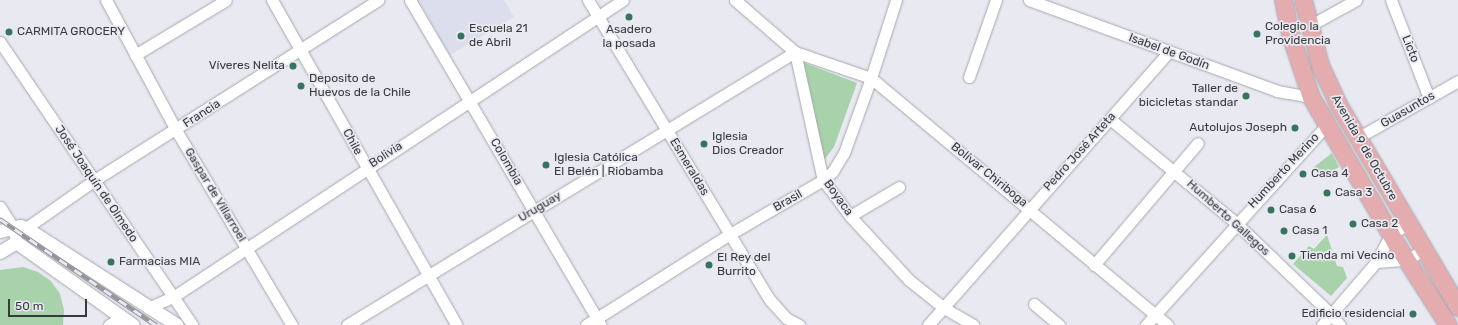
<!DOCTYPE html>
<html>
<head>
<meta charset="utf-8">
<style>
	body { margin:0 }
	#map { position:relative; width:1458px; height:325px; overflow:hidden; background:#e8e9f1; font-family:Rubik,sans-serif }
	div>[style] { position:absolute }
	.built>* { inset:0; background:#dcdeed }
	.green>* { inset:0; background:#a7d2aa }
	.roads { filter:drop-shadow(0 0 1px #a6a7ae) drop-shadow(0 0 1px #a6a7ae) }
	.minor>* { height:11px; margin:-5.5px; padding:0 5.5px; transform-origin:5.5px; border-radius:5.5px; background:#fff }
	.tertiary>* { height:13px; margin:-6.5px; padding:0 6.5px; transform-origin:6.5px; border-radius:6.5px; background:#fff }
	.primary>* { height:17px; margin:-8.5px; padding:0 8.5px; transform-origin:8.5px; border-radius:8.5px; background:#e5acb0 }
	.rail>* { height:4.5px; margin-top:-2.25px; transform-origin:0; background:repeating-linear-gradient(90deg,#e8e9f1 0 9px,#929399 0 18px); box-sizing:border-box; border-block:1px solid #929399 }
	.dots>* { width:11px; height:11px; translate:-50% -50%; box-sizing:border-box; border:2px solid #e8e9f1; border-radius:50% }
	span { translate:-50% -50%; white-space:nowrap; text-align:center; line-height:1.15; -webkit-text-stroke:3.5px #e8e9f1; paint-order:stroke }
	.poi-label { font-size:12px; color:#393a3d }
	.left { translate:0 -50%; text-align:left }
	.right { translate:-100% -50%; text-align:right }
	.street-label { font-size:12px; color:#393a3d }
	.scale { position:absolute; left:8px; top:299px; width:79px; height:18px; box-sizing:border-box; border:2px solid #393a3d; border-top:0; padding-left:5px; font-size:12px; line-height:14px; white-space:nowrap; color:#393a3d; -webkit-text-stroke:3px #e8e9f1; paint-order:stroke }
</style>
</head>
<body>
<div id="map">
	<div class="built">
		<i style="clip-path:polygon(418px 0,504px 0,514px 17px,450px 55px)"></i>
	</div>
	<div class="green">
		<i style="clip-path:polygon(802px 62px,857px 83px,834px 147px,824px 160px)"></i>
		<i style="clip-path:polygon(1332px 153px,1339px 167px,1323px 177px,1314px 167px)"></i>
		<i style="clip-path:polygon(1327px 235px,1337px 266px,1343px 267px,1347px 278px,1331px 296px,1293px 264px,1309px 246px,1314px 249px)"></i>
		<i style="clip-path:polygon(23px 267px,38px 272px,51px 281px,60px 294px,64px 310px,63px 325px,0 325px,0 270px)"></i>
	</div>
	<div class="roads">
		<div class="minor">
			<i style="left:106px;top:0;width:148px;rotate:61.7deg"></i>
			<i style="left:176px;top:130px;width:227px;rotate:59.3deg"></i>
			<i style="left:272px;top:0;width:374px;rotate:60.4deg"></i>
			<i style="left:410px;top:0;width:376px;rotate:59.6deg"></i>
			<i style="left:588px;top:0;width:351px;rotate:58.8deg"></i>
			<i style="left:770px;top:300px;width:24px;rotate:48deg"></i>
			<i style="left:786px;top:318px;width:15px;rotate:28deg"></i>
			<i style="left:735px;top:0;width:79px;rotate:40.9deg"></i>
			<i style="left:795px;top:52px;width:131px;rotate:77.7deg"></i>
			<i style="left:823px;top:180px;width:45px;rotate:53.1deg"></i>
			<i style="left:850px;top:216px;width:87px;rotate:47.3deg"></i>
			<i style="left:909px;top:280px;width:45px;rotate:38.7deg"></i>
			<i style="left:944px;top:308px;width:34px;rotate:30deg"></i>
			<i style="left:1029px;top:0;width:264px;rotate:20.1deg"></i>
			<i style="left:1277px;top:91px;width:35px;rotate:10deg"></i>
			<i style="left:1391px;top:0;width:105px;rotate:68.8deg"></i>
			<i style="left:1309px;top:26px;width:54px;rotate:-29deg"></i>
			<i style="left:0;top:42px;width:342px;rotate:55.8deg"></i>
			<i style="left:135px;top:55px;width:106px;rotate:-31.1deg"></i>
			<i style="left:969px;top:77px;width:82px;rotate:-70.7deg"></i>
			<i style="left:1110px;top:119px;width:163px;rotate:39.5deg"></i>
			<i style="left:1236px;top:223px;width:132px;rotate:43.8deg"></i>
			<i style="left:1331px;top:314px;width:14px;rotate:51deg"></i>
			<i style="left:1357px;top:138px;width:116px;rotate:-29.4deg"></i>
			<i style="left:0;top:207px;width:24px;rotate:57deg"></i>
			<i style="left:13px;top:227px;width:15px;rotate:79deg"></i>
			<i style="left:850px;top:216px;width:57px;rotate:-30.6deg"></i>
			<i style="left:26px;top:228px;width:82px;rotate:-35deg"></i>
			<i style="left:93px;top:181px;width:338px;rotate:-32.4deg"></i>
			<i style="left:1376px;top:262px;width:31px;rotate:-4deg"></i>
			<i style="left:1407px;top:260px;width:19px;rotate:-32deg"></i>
			<i style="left:1094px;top:265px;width:160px;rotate:-49.6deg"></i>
			<i style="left:1034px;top:304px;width:33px;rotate:40deg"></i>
			<i style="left:148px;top:308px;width:27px;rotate:-24deg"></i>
			<i style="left:173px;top:297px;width:539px;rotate:-33.42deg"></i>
			<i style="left:109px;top:325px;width:15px;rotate:-32deg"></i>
			<i style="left:347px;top:325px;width:525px;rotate:-31.36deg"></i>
			<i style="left:795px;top:52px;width:80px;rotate:18.9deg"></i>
			<i style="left:871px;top:78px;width:386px;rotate:39.8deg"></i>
			<i style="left:586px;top:325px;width:170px;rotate:-32.3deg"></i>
			<i style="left:730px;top:234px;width:108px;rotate:-30.1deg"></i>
			<i style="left:823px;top:180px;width:13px;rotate:-42deg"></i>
			<i style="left:833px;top:171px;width:21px;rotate:-59deg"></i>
			<i style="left:844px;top:153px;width:80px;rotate:-70.2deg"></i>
			<i style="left:871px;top:78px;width:82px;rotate:-72.2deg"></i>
			<i style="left:928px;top:325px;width:364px;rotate:-48.6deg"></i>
			<i style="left:1146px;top:325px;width:270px;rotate:-47.9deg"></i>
			<i style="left:1322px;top:325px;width:83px;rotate:-49.4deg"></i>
			<i style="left:1376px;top:262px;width:32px;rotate:-62deg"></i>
			<i style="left:1391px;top:234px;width:20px;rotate:-30deg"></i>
		</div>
		<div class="tertiary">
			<i style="left:0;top:231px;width:21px;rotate:-14deg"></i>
			<i style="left:20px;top:226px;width:6px;rotate:18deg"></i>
			<i style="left:26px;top:228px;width:179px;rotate:32.7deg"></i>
			<i style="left:0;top:252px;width:19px;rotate:-32deg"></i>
			<i style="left:16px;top:242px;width:143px;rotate:35.4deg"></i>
		</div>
		<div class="primary">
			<i style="left:1283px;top:0;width:38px;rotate:78deg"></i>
			<i style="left:1291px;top:37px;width:63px;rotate:71.6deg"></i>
			<i style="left:1311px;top:97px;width:168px;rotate:59.9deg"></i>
			<i style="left:1395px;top:242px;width:98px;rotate:57.4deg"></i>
			<i style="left:1303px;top:0;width:67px;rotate:75.3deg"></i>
			<i style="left:1320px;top:65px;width:43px;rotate:65.2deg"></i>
			<i style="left:1338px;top:104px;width:236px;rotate:59.4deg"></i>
		</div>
	</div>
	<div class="rail">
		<i style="left:0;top:219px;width:189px;rotate:34.2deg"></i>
	</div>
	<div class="dots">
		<i style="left:629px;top:17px;background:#38735d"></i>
		<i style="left:9px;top:32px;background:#38735d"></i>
		<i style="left:1257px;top:34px;background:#38735d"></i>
		<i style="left:461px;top:36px;background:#38735d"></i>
		<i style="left:293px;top:66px;background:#38735d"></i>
		<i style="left:301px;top:86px;background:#38735d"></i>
		<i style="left:1246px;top:96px;background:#38735d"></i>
		<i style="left:1295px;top:128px;background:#38735d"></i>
		<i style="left:704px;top:144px;background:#38735d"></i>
		<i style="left:546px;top:165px;background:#38735d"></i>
		<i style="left:1303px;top:174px;background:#38735d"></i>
		<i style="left:1327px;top:193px;background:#38735d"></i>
		<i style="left:1271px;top:210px;background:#38735d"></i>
		<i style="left:1353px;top:224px;background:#38735d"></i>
		<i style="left:1284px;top:231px;background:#38735d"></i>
		<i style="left:1292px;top:256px;background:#38735d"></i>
		<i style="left:111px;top:262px;background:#38735d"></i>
		<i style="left:709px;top:265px;background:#38735d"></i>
		<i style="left:1413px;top:314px;background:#38735d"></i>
	</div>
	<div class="poi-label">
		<span class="left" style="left:1265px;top:34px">Colegio la<br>Providencia</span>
		<span class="left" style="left:469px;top:36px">Escuela 21<br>de Abril</span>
		<span style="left:629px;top:37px">Asadero<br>la posada</span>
		<span class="left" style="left:17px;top:32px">CARMITA GROCERY</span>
		<span class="right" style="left:285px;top:66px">Víveres Nelita</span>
		<span class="left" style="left:309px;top:86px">Deposito de<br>Huevos de la Chile</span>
		<span class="right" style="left:1238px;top:96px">Taller de<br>bicicletas standar</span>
		<span class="right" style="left:1287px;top:128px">Autolujos Joseph</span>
		<span class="left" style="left:712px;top:144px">Iglesia<br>Dios Creador</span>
		<span class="left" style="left:554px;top:165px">Iglesia Católica<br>El Belén | Riobamba</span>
		<span class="left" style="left:1311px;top:174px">Casa 4</span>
		<span class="left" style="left:1335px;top:193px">Casa 3</span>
		<span class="left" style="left:1279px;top:210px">Casa 6</span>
		<span class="left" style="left:1361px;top:224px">Casa 2</span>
		<span class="left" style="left:1292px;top:231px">Casa 1</span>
		<span class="left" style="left:1300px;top:256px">Tienda mi Vecino</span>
		<span class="left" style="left:717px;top:265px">El Rey del<br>Burrito</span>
		<span class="left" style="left:119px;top:262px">Farmacias MIA</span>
		<span class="right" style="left:1405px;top:314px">Edificio residencial</span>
	</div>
	<div class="street-label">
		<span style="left:1410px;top:49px;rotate:69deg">Licto</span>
		<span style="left:1169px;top:52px;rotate:20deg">Isabel de Godín</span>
		<span style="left:1408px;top:110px;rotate:-30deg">Guasuntos</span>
		<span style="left:202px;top:114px;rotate:-33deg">Francia</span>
		<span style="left:352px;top:142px;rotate:62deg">Chile</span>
		<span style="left:1364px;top:148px;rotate:60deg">Avenida 9 de Octubre</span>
		<span style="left:1080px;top:152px;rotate:-48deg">Pedro José Arteta</span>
		<span style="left:386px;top:155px;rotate:-33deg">Bolivia</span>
		<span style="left:506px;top:162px;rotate:60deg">Colombia</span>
		<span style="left:689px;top:167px;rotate:59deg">Esmeraldas</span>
		<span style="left:1284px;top:171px;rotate:-47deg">Humberto Merino</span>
		<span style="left:989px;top:175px;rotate:39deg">Bolívar Chiriboga</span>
		<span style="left:96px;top:184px;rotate:56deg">José Joaquín de Olmedo</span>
		<span style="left:215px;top:195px;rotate:59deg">Gaspar de Villarroel</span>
		<span style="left:838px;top:198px;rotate:54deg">Boyaca</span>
		<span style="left:788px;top:201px;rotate:-30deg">Brasil</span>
		<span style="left:540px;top:207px;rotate:-31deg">Uruguay</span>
		<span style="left:1228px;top:218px;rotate:42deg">Humberto Gallegos</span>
	</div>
	<div class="scale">50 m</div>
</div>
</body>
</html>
